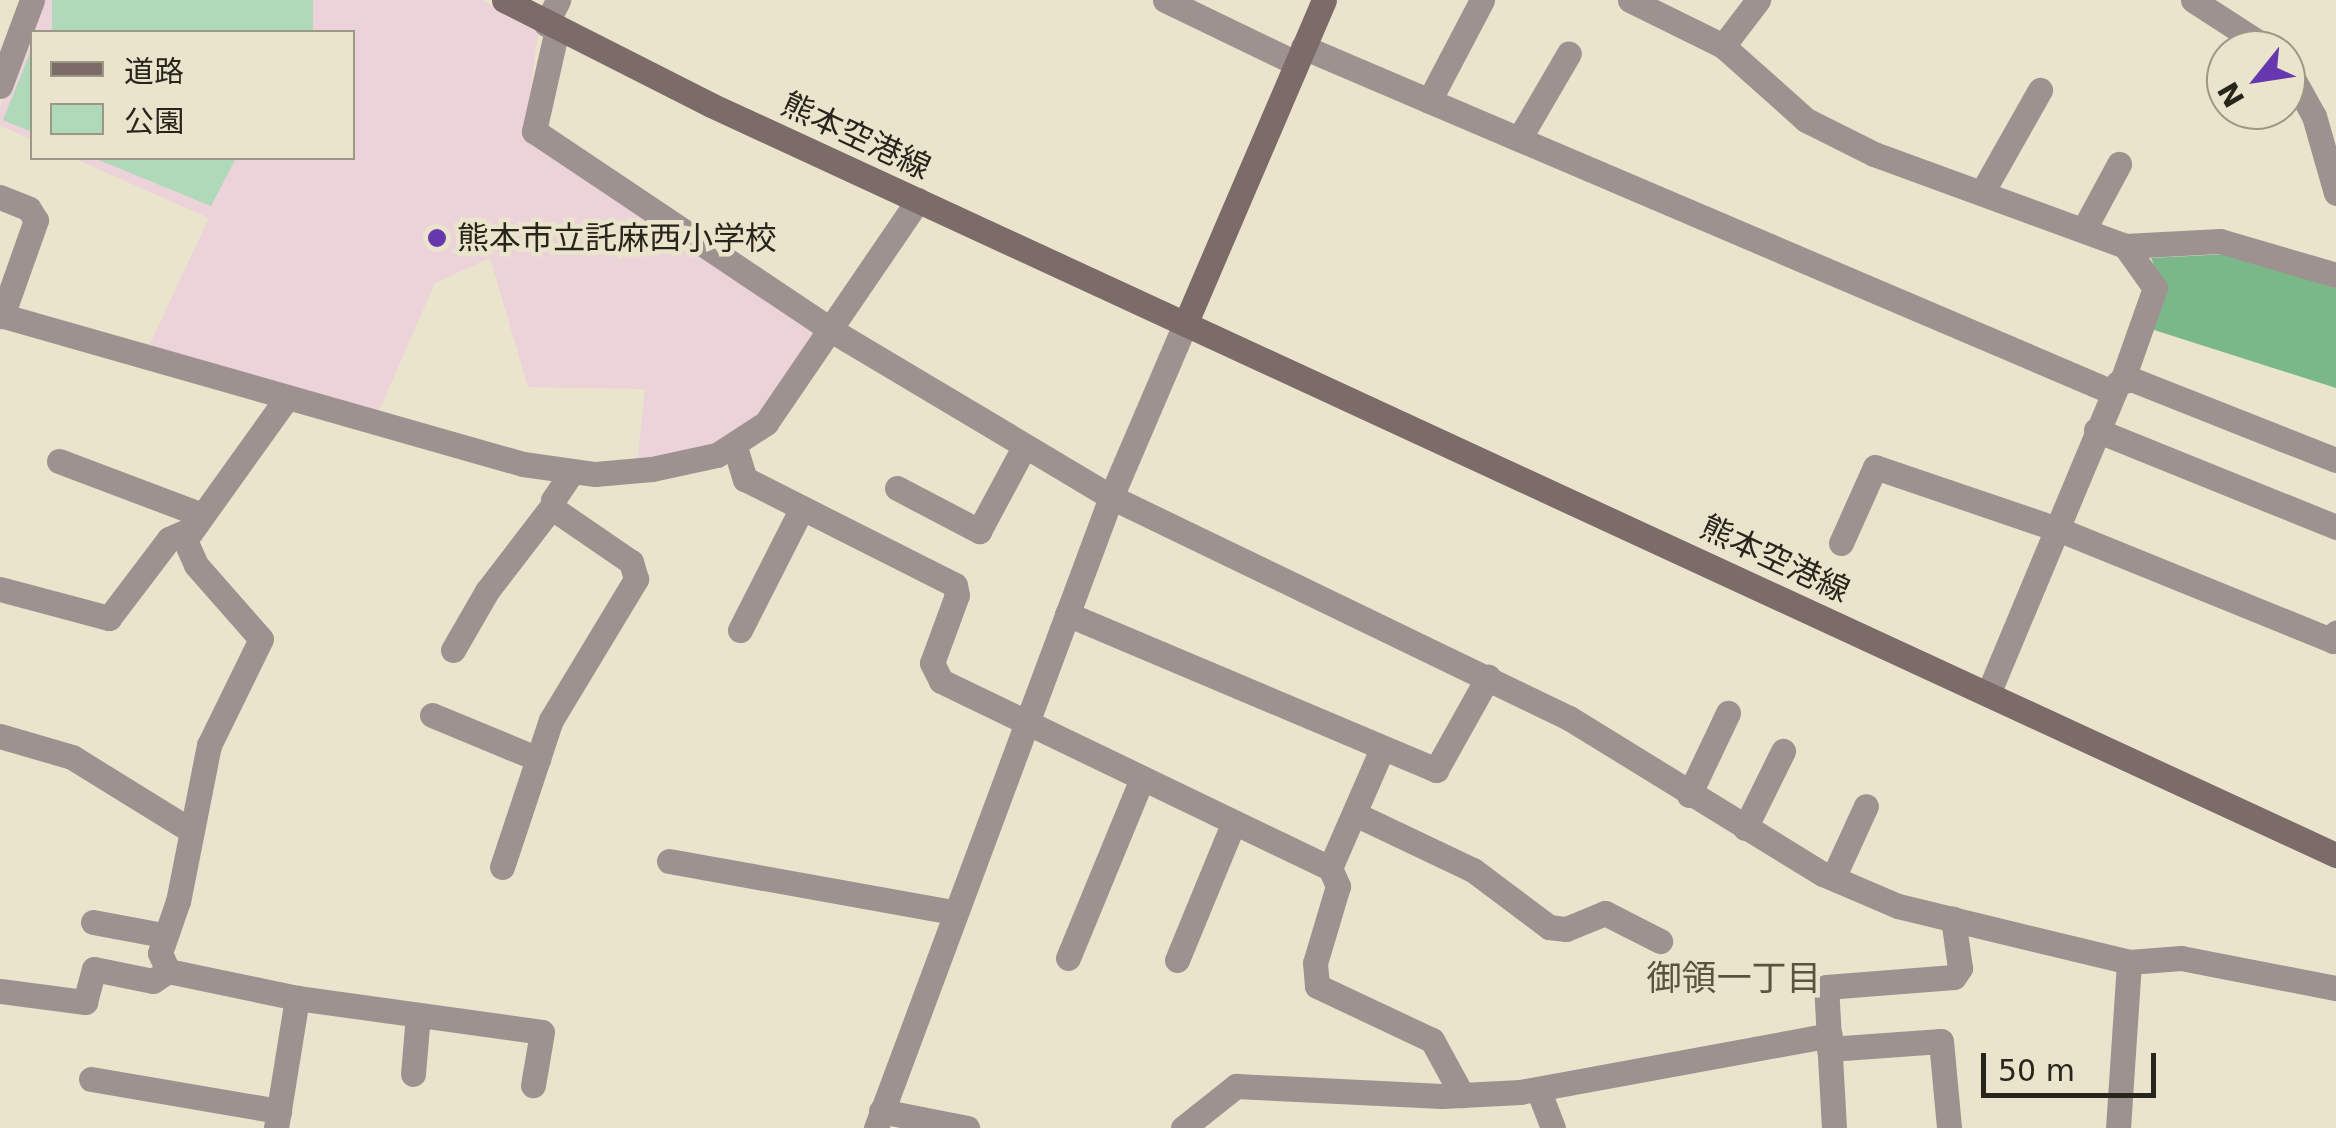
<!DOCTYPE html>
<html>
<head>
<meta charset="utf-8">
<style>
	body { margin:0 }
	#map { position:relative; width:2336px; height:1128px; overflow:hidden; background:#eae4cc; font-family:"DejaVu Sans","Noto Sans JP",sans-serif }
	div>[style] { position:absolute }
	.education>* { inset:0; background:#ecd2d9 }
	.green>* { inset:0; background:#afd9b9; transform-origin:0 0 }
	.forest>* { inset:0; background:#7ab88a }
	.minor>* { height:25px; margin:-12.5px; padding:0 12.5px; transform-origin:12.5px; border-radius:12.5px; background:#9e9290 }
	.tertiary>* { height:25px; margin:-12.5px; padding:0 12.5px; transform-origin:12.5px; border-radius:12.5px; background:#9e9290 }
	.secondary>* { height:25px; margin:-12.5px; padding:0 12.5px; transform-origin:12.5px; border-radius:12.5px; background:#7c6b68 }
	.dots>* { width:28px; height:28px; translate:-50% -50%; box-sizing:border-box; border:5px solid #eae4cc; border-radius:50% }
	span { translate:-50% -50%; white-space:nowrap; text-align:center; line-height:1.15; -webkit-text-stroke:9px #eae4cc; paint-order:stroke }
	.street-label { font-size:32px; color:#28251c }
	.poi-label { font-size:32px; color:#28251c }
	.left { translate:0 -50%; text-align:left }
	.neighbourhood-label { font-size:35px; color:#59533f }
	.legend { position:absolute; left:30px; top:30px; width:325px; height:130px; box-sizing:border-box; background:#eae4cc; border:2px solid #9c9886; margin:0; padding:12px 18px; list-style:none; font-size:30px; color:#28251c }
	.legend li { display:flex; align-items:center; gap:20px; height:50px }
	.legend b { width:50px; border:2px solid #9c9886 }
	.north { position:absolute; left:2206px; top:30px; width:100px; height:100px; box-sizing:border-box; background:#eae4cc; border:2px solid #9c9886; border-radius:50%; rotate:240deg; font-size:28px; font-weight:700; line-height:40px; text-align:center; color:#28251c }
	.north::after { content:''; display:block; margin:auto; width:35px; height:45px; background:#6737ae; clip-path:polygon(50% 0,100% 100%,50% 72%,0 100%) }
	.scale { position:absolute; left:1981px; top:1053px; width:175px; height:45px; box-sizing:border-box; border:5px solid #28251c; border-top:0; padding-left:12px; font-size:30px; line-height:35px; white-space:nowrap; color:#28251c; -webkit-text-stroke:8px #eae4cc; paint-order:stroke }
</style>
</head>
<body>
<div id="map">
	<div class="education">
		<i style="clip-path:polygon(40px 0,482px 0,538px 32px,525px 135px,818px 335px,774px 405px,719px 445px,637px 462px,645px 389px,528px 387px,490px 258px,435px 283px,378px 413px,148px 348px,209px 218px,73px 158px,352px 158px,352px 32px,32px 32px,32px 140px,0 125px,0 107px)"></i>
	</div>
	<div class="green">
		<i style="left:52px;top:0;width:261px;height:35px"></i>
		<i style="clip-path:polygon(32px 48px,32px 132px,3px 120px)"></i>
		<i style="clip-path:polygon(94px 158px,236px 158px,211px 206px)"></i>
	</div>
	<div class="forest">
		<i style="clip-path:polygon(2227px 254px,2336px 288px,2336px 388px,2151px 329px,2164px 289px,2151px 258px)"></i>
	</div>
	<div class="minor">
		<i style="left:1165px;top:0;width:145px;rotate:25.7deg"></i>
		<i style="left:1630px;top:0;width:104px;rotate:26.3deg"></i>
		<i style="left:1723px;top:46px;width:111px;rotate:41.7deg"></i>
		<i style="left:1806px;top:120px;width:76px;rotate:26.6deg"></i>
		<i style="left:1874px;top:154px;width:267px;rotate:20.1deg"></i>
		<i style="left:2125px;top:246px;width:95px;rotate:-3deg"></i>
		<i style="left:2220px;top:241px;width:121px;rotate:16.3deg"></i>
		<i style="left:2193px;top:0;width:92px;rotate:33deg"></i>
		<i style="left:546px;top:24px;width:27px;rotate:-63deg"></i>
		<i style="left:557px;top:29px;width:105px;rotate:102.7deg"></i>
		<i style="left:534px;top:131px;width:358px;rotate:33.8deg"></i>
		<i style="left:831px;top:330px;width:326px;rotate:30.8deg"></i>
		<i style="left:1111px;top:497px;width:509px;rotate:25.76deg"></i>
		<i style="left:1569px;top:718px;width:298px;rotate:31.6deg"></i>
		<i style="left:1823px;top:874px;width:82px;rotate:23.1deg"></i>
		<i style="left:1898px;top:906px;width:238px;rotate:13.6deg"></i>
		<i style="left:2129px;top:962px;width:52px;rotate:-4.4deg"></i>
		<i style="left:2181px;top:958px;width:158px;rotate:11deg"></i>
		<i style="left:1723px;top:46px;width:58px;rotate:-52.7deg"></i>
		<i style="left:1303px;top:47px;width:877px;rotate:23.09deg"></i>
		<i style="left:2286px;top:66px;width:57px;rotate:60.8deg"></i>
		<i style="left:2314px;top:116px;width:80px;rotate:74.1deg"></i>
		<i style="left:0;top:86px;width:92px;rotate:-69.6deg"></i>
		<i style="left:1429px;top:101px;width:114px;rotate:-62.3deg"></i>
		<i style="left:1519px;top:139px;width:99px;rotate:-59.8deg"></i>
		<i style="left:1984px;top:189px;width:114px;rotate:-60.5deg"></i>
		<i style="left:0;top:197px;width:31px;rotate:22deg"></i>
		<i style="left:29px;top:209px;width:13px;rotate:58deg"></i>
		<i style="left:36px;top:220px;width:102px;rotate:109.5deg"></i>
		<i style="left:2084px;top:229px;width:74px;rotate:-61.7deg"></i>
		<i style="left:0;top:315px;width:544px;rotate:15.9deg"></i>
		<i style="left:523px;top:464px;width:73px;rotate:7.9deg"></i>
		<i style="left:595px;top:474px;width:57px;rotate:-5deg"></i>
		<i style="left:652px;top:469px;width:66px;rotate:-12.2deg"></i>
		<i style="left:717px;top:455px;width:59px;rotate:-33.1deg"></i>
		<i style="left:766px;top:423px;width:270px;rotate:-55.7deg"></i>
		<i style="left:2122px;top:381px;width:99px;rotate:-70.5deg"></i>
		<i style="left:2155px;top:288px;width:52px;rotate:-125.5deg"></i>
		<i style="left:286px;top:399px;width:173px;rotate:125.6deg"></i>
		<i style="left:185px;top:540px;width:27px;rotate:66deg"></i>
		<i style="left:196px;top:565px;width:98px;rotate:48.7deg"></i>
		<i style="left:261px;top:639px;width:118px;rotate:116.1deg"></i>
		<i style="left:209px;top:745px;width:159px;rotate:101.2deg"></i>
		<i style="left:178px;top:901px;width:55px;rotate:109.1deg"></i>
		<i style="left:160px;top:953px;width:20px;rotate:66deg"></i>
		<i style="left:168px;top:971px;width:132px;rotate:11.8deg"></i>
		<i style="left:2096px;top:430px;width:259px;rotate:22deg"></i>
		<i style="left:735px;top:447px;width:34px;rotate:73deg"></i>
		<i style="left:745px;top:479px;width:235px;rotate:26.8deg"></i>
		<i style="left:955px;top:585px;width:10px;rotate:79deg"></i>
		<i style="left:957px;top:595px;width:72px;rotate:110.2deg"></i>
		<i style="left:932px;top:663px;width:20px;rotate:63deg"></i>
		<i style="left:941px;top:681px;width:432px;rotate:25.7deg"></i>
		<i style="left:1330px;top:868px;width:20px;rotate:66deg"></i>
		<i style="left:1338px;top:886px;width:80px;rotate:106.6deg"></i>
		<i style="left:1315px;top:963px;width:23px;rotate:85deg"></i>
		<i style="left:1317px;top:986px;width:127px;rotate:25.2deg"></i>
		<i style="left:1432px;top:1040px;width:63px;rotate:61.4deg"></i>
		<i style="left:59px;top:461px;width:150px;rotate:20.7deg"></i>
		<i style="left:897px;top:488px;width:93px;rotate:27.7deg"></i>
		<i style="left:979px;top:531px;width:93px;rotate:-61.8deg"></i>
		<i style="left:1841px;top:543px;width:83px;rotate:-65.9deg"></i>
		<i style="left:1875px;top:467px;width:195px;rotate:18.8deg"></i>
		<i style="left:2060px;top:530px;width:295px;rotate:22.1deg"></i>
		<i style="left:2333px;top:641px;width:9px;rotate:-69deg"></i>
		<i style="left:0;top:589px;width:113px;rotate:14.9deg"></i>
		<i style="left:109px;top:618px;width:99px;rotate:-52.8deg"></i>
		<i style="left:169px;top:539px;width:20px;rotate:-24deg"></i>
		<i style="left:1067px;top:614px;width:401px;rotate:22.9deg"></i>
		<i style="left:1436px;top:770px;width:107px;rotate:-60.8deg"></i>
		<i style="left:740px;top:630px;width:137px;rotate:-63.1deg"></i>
		<i style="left:453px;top:650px;width:68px;rotate:-60deg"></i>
		<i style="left:487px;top:591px;width:108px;rotate:-52.5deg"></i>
		<i style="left:1988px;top:694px;width:337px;rotate:-67.3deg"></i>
		<i style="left:2118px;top:383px;width:14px;rotate:-17deg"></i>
		<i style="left:2131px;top:379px;width:220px;rotate:21.6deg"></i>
		<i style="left:432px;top:715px;width:115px;rotate:22.5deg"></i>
		<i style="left:0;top:736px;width:75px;rotate:16.3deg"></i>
		<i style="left:72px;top:757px;width:139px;rotate:31.7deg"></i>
		<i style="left:1689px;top:795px;width:91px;rotate:-64.6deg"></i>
		<i style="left:1355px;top:814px;width:131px;rotate:25.4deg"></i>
		<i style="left:1473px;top:870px;width:95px;rotate:36.9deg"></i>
		<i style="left:1549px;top:927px;width:17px;rotate:7deg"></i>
		<i style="left:1566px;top:929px;width:42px;rotate:-22.3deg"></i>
		<i style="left:1605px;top:913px;width:62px;rotate:27deg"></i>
		<i style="left:1745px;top:828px;width:86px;rotate:-63.7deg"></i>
		<i style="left:669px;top:861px;width:288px;rotate:10.2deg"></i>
		<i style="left:502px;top:867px;width:155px;rotate:-71.6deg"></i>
		<i style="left:551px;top:720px;width:165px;rotate:-58.9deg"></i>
		<i style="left:636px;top:579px;width:18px;rotate:-106deg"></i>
		<i style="left:631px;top:562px;width:92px;rotate:-145.6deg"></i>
		<i style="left:555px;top:510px;width:10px;rotate:-101deg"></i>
		<i style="left:553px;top:500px;width:32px;rotate:-56deg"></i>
		<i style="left:1330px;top:868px;width:130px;rotate:-66.4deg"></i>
		<i style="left:1833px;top:878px;width:79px;rotate:-65.4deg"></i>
		<i style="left:93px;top:922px;width:71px;rotate:10.5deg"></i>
		<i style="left:1068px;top:958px;width:191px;rotate:-67.6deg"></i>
		<i style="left:1177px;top:960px;width:147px;rotate:-67.6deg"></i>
		<i style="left:0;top:991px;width:86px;rotate:7.4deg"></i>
		<i style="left:85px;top:1002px;width:34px;rotate:-75deg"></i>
		<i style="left:94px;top:969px;width:60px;rotate:11.5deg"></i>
		<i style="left:153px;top:981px;width:18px;rotate:-34deg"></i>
		<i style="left:1829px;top:1049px;width:112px;rotate:-4.1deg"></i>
		<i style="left:1941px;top:1041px;width:87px;rotate:84.7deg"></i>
		<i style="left:413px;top:1074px;width:59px;rotate:-85.2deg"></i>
		<i style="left:91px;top:1079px;width:191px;rotate:9.7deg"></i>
		<i style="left:1538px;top:1089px;width:42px;rotate:69deg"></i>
		<i style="left:881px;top:1111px;width:88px;rotate:11.2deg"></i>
		<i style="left:276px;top:1128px;width:132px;rotate:-80.8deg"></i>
		<i style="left:297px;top:998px;width:247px;rotate:7.9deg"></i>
		<i style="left:542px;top:1032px;width:54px;rotate:99.6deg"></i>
		<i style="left:1183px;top:1128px;width:68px;rotate:-38.4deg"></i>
		<i style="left:1236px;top:1086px;width:206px;rotate:2.8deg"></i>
		<i style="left:1442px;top:1096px;width:78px;rotate:-2.9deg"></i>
		<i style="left:1520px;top:1092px;width:315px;rotate:-10.4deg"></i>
		<i style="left:1834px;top:1128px;width:141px;rotate:-93.2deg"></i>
		<i style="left:1826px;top:987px;width:128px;rotate:-4.5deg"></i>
		<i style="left:1954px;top:977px;width:11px;rotate:-56deg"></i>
		<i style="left:1960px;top:968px;width:50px;rotate:-98deg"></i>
		<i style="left:2118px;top:1128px;width:166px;rotate:-86.2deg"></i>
	</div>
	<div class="tertiary">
		<i style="left:876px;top:1128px;width:673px;rotate:-69.57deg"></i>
		<i style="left:1111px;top:497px;width:190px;rotate:-66.8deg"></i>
	</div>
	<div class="secondary">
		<i style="left:504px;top:0;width:232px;rotate:26.9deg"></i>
		<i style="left:711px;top:105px;width:1790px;rotate:24.78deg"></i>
		<i style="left:1186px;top:322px;width:350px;rotate:-66.8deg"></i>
	</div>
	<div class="dots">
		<i style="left:437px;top:238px;background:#6737ae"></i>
	</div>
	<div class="street-label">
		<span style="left:856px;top:136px;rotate:25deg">熊本空港線</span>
		<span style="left:1775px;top:559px;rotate:25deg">熊本空港線</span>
	</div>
	<div class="poi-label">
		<span class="left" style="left:457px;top:238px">熊本市立託麻西小学校</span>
	</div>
	<div class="neighbourhood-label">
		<span style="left:1734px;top:978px">御領一丁目</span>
	</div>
	<ul class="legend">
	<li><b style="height:12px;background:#7c6b68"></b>道路</li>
	<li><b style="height:28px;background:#afd9b9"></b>公園</li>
	</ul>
	<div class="north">N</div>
	<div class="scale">50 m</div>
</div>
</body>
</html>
